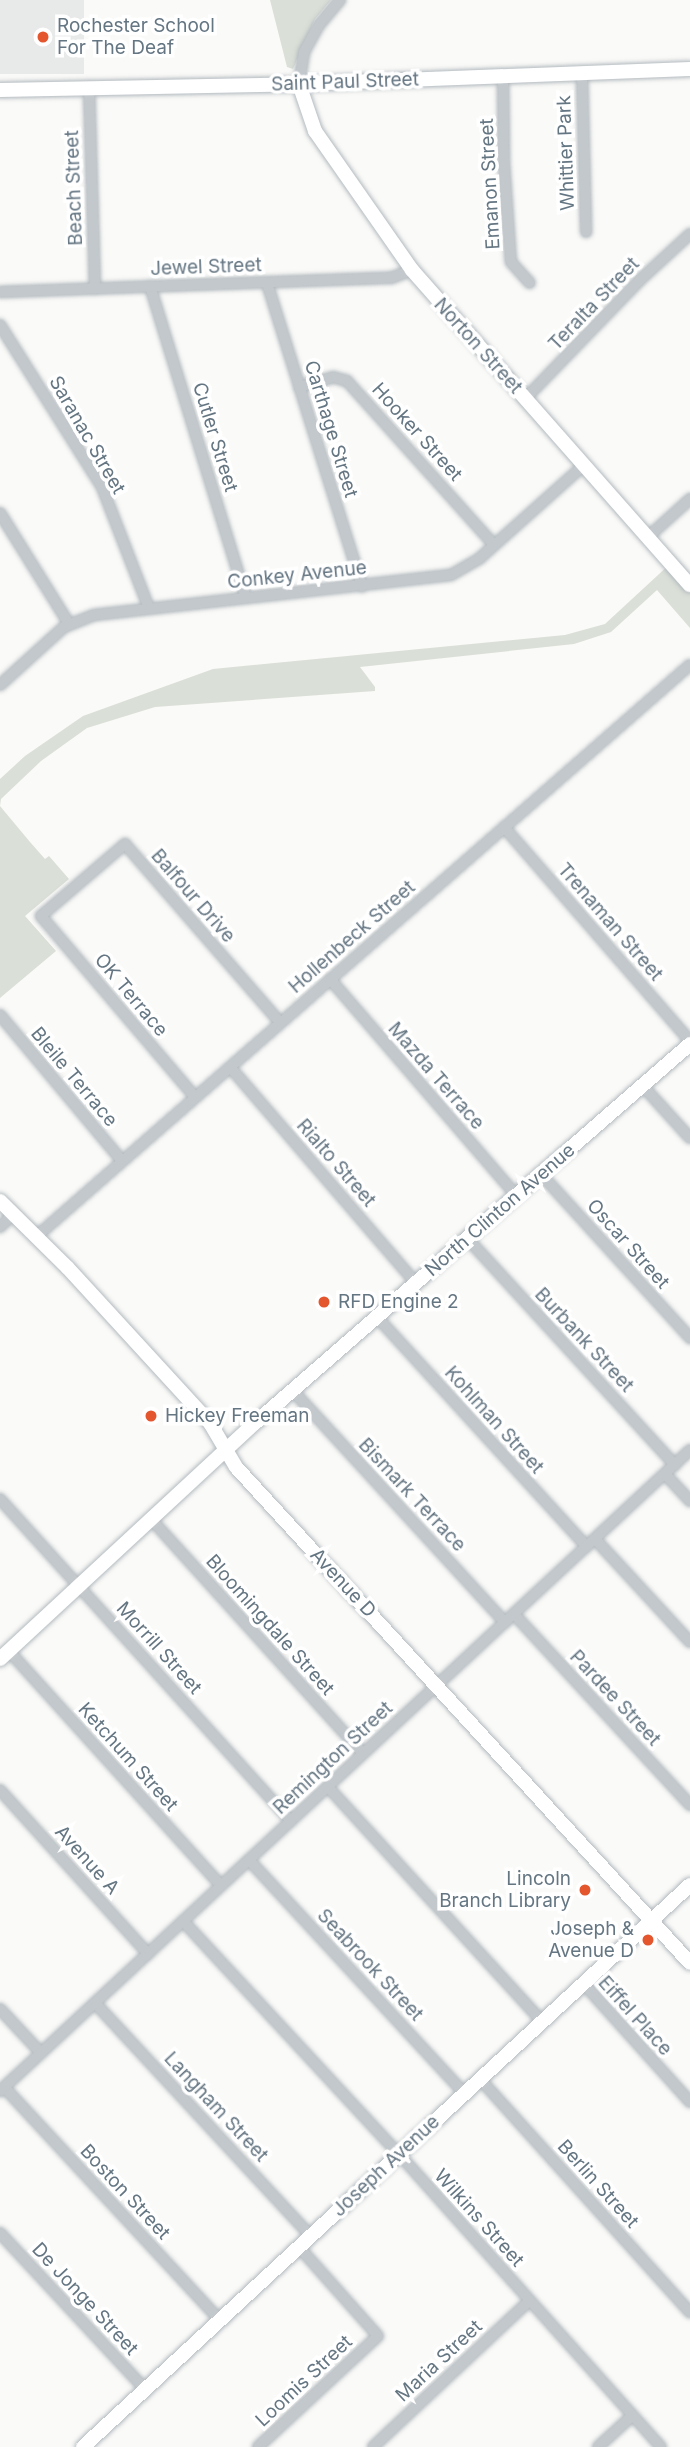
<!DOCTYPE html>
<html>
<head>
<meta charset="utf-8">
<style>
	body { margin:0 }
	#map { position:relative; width:690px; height:2447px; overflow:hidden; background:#fafaf8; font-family:Inter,sans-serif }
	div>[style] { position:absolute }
	.built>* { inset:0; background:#e8e9e9; transform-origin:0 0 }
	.green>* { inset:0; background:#dadfd7 }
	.roads { filter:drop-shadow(0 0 2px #b3babf) drop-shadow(0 0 2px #b3babf) }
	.street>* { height:10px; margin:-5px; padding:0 5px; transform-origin:5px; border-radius:5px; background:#c3c8cc }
	.secondary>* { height:14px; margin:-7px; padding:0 7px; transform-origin:7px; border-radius:7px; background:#fff }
	.dots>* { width:19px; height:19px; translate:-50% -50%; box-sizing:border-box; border:4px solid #fff; border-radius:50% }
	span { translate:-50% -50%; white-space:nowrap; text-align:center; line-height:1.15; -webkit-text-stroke:7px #fff; paint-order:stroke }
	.poi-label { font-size:19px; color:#657683 }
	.left { translate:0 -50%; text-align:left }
	.right { translate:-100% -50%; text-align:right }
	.street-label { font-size:19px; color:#657683 }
</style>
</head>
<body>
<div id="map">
	<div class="built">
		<i style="left:0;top:0;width:84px;height:74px"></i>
	</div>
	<div class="green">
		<i style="clip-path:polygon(270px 0,331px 0,315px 19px,293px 69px,287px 67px)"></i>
		<i style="clip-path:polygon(671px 563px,690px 585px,690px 628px,657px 590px,611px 632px,574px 644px,360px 667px,375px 687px,375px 691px,155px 707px,87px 728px,41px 761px,1px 799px,0 806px,30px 842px,45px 859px,49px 856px,69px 879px,25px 916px,56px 951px,0 998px,0 779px,25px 756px,83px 716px,213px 669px,565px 635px,605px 624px)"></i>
	</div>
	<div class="roads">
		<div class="street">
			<i style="left:582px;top:74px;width:158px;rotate:88.5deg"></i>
			<i style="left:503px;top:77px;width:86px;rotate:89.3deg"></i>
			<i style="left:504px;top:163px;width:99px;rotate:86deg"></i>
			<i style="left:511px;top:262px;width:28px;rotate:48deg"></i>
			<i style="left:299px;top:84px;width:32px;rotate:-81deg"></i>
			<i style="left:304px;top:52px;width:31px;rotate:-61deg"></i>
			<i style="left:319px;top:25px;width:33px;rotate:-50deg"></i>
			<i style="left:89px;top:86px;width:203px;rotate:88.3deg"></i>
			<i style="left:267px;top:283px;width:318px;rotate:72.6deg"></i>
			<i style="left:150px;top:286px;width:326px;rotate:72.9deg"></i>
			<i style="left:0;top:292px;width:391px;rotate:-2.1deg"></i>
			<i style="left:391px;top:278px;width:22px;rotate:-21deg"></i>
			<i style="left:0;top:325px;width:191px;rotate:57.8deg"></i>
			<i style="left:102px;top:487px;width:130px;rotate:68.8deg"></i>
			<i style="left:299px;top:387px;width:35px;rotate:-16deg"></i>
			<i style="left:333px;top:377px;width:15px;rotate:16deg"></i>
			<i style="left:347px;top:381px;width:220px;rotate:48.1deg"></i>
			<i style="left:525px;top:399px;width:165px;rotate:-46deg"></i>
			<i style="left:640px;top:280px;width:68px;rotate:-42.6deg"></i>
			<i style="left:0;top:513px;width:131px;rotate:58.1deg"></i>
			<i style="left:648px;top:537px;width:57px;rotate:-42.1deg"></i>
			<i style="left:0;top:685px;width:86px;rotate:-42.2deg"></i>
			<i style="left:64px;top:627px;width:32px;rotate:-22deg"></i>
			<i style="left:94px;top:615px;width:359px;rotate:-6.4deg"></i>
			<i style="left:451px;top:575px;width:34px;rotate:-30deg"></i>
			<i style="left:480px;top:558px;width:140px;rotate:-41.8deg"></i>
			<i style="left:504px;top:827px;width:284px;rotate:49deg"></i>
			<i style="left:330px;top:979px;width:285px;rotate:49.3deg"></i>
			<i style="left:0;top:1015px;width:190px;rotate:50.1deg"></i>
			<i style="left:230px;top:1067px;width:285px;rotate:49.3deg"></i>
			<i style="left:643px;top:1086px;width:70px;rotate:47.9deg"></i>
			<i style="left:195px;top:1097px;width:238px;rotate:-130.4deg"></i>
			<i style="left:41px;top:916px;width:111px;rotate:-40.6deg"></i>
			<i style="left:125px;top:844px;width:236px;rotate:49deg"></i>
			<i style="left:541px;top:1174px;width:222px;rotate:47.7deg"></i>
			<i style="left:0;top:1227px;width:18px;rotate:-45deg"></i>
			<i style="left:37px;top:1236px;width:867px;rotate:-41.17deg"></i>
			<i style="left:467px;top:1238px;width:308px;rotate:47.5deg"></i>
			<i style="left:377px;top:1317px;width:311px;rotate:47.6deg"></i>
			<i style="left:293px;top:1391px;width:314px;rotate:47.5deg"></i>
			<i style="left:665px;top:1474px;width:37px;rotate:47deg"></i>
			<i style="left:0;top:1499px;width:434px;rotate:47.9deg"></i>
			<i style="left:151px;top:1519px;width:316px;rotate:47.9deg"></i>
			<i style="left:595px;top:1539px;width:140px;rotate:47.3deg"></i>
			<i style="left:514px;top:1614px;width:260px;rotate:47.3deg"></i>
			<i style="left:9px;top:1651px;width:316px;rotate:47.9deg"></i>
			<i style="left:328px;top:1787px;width:317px;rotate:47.6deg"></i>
			<i style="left:0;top:1790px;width:221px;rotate:47.9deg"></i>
			<i style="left:249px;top:1860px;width:317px;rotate:47.3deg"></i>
			<i style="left:183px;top:1921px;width:318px;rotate:47.2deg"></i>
			<i style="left:399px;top:2154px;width:393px;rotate:48.2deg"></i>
			<i style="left:583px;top:1983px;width:160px;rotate:48deg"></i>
			<i style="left:95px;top:2003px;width:318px;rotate:47.2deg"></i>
			<i style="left:0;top:2009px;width:60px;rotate:47deg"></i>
			<i style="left:480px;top:2079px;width:314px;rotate:48deg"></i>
			<i style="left:4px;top:2087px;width:318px;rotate:47.2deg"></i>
			<i style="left:0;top:2091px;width:942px;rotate:-42.89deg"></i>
			<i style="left:0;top:2233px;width:213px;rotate:47.1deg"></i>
			<i style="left:258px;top:2447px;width:163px;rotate:-42.8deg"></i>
			<i style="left:378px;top:2336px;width:119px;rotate:-131.6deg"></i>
			<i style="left:373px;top:2447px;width:214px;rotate:-43.1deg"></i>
			<i style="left:598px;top:2447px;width:47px;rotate:-42.4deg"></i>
		</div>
		<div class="secondary">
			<i style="left:299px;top:84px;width:50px;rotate:71.2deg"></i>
			<i style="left:315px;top:131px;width:169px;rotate:55.1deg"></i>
			<i style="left:412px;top:270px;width:420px;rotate:48.6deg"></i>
			<i style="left:0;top:90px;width:299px;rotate:-1.1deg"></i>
			<i style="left:299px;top:84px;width:391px;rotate:-2.2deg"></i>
			<i style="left:0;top:1201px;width:94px;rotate:44.6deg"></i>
			<i style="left:67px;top:1267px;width:212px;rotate:47.5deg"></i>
			<i style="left:210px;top:1423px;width:51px;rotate:59.4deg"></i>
			<i style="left:236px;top:1467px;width:672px;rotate:47.53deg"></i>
			<i style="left:0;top:1659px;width:347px;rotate:-42.8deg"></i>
			<i style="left:255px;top:1423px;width:577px;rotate:-41.06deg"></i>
			<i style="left:83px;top:2447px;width:827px;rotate:-42.8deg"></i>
		</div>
	</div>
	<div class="dots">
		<i style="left:43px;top:37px;background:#e4572e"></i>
		<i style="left:324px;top:1302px;background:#e4572e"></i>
		<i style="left:151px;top:1416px;background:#e4572e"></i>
		<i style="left:585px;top:1890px;background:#e4572e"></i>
		<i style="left:648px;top:1940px;background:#e4572e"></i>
	</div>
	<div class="poi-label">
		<span class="left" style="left:57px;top:37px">Rochester School<br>For The Deaf</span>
		<span class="left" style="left:338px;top:1302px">RFD Engine 2</span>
		<span class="left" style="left:165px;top:1416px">Hickey Freeman</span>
		<span class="right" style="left:571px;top:1890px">Lincoln<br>Branch Library</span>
		<span class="right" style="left:634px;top:1940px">Joseph &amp;<br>Avenue D</span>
	</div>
	<div class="street-label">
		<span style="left:345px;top:82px;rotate:-2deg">Saint Paul Street</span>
		<span style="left:566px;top:153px;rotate:-92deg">Whittier Park</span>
		<span style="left:490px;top:184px;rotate:-93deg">Emanon Street</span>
		<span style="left:74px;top:188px;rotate:-92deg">Beach Street</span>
		<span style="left:206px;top:267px;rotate:-2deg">Jewel Street</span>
		<span style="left:594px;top:304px;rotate:-46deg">Teralta Street</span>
		<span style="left:478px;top:346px;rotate:48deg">Norton Street</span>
		<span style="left:331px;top:429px;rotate:73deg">Carthage Street</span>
		<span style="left:417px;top:432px;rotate:48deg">Hooker Street</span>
		<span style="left:87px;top:435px;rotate:60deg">Saranac Street</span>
		<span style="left:215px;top:437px;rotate:73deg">Cutler Street</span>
		<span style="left:297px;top:575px;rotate:-6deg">Conkey Avenue</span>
		<span style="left:193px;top:896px;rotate:49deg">Balfour Drive</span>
		<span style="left:610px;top:922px;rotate:49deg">Trenaman Street</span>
		<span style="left:352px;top:937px;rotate:-41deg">Hollenbeck Street</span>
		<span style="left:131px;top:995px;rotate:50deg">OK Terrace</span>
		<span style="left:436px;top:1076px;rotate:49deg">Mazda Terrace</span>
		<span style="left:74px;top:1077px;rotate:50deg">Bleile Terrace</span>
		<span style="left:336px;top:1163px;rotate:49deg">Rialto Street</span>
		<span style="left:500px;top:1210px;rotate:-41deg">North Clinton Avenue</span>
		<span style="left:628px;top:1244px;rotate:48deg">Oscar Street</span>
		<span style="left:584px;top:1340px;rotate:47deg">Burbank Street</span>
		<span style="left:494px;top:1420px;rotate:48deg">Kohlman Street</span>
		<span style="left:412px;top:1495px;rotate:47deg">Bismark Terrace</span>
		<span style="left:343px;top:1583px;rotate:47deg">Avenue D</span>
		<span style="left:270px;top:1625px;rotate:48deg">Bloomingdale Street</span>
		<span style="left:159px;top:1648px;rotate:48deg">Morrill Street</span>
		<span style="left:615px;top:1698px;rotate:47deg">Pardee Street</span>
		<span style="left:128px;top:1757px;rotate:48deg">Ketchum Street</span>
		<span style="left:333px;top:1758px;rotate:-43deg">Remington Street</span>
		<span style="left:87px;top:1860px;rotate:48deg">Avenue A</span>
		<span style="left:370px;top:1965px;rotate:47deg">Seabrook Street</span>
		<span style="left:635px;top:2016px;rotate:48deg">Eiffel Place</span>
		<span style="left:216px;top:2107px;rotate:47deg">Langham Street</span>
		<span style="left:386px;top:2166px;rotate:-43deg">Joseph Avenue</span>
		<span style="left:598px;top:2184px;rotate:48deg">Berlin Street</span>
		<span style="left:125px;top:2192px;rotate:47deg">Boston Street</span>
		<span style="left:479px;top:2218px;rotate:48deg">Wilkins Street</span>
		<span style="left:85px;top:2299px;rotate:47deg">De Jonge Street</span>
		<span style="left:439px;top:2361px;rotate:-43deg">Maria Street</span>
		<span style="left:304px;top:2381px;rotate:-43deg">Loomis Street</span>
	</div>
</div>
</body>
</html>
